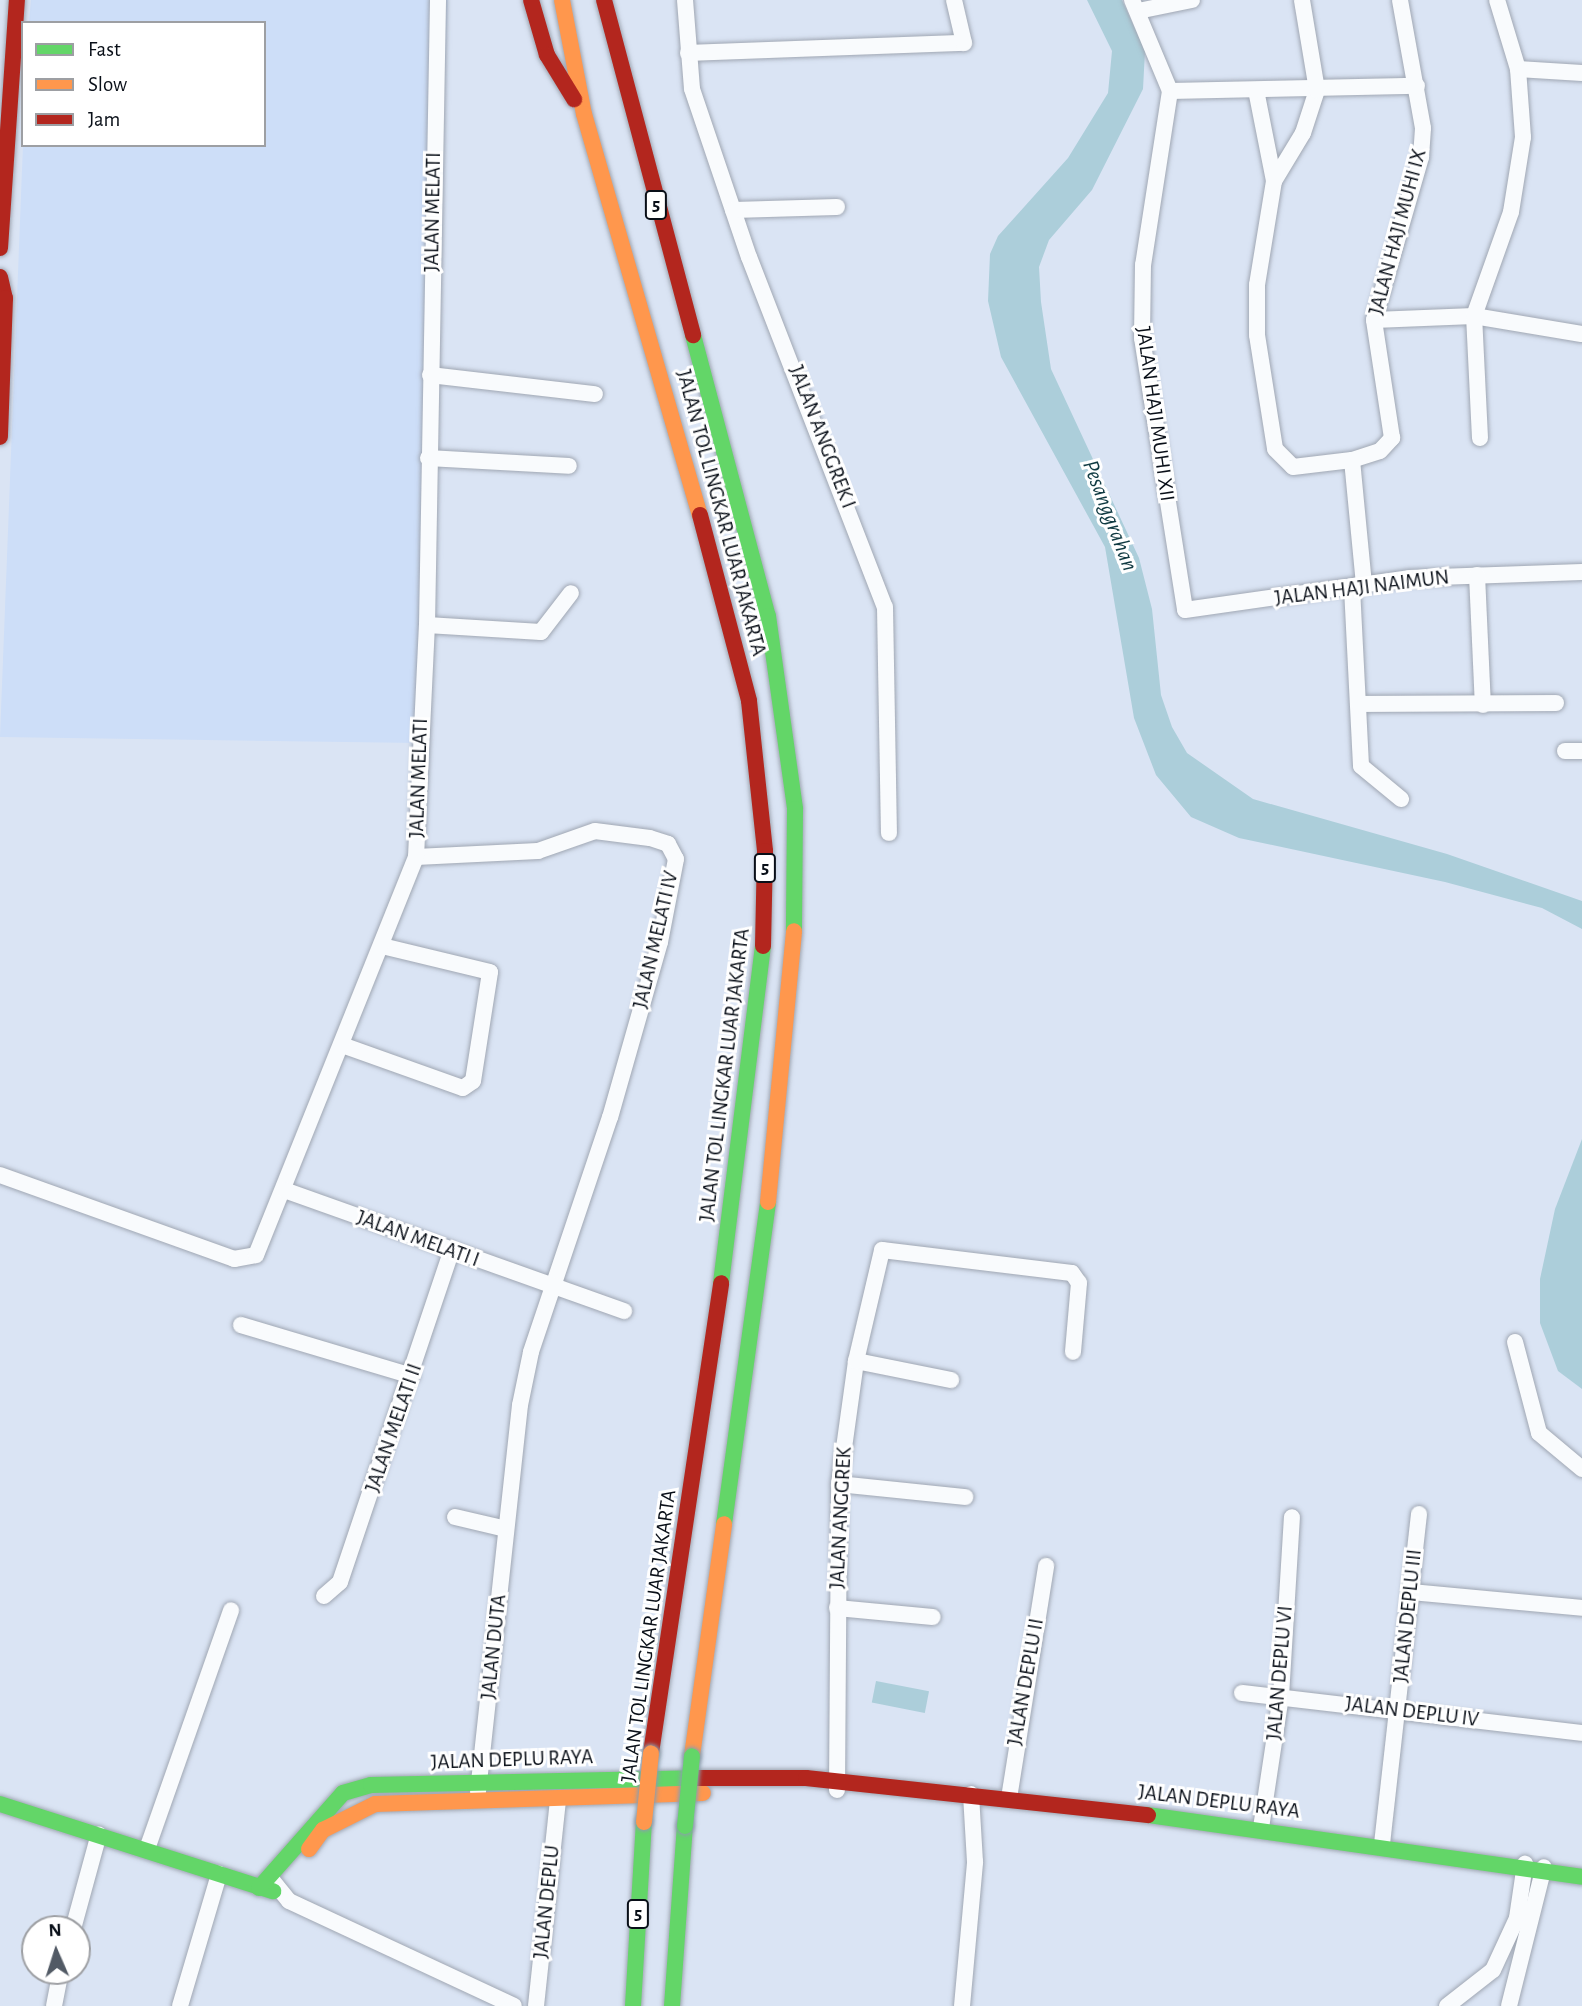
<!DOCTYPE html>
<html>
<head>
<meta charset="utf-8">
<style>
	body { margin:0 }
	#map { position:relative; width:1582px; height:2006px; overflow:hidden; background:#dae4f4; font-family:"Alegreya Sans",sans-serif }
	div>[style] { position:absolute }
	.built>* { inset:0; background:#cddef8 }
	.water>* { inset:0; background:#acceda; transform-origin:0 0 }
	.roads { filter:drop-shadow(0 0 2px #a0a7b3) drop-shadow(0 0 2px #a0a7b3) }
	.street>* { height:16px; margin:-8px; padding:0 8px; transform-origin:8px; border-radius:8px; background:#f9fbfd }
	.fast>* { height:16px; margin:-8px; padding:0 8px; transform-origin:8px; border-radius:8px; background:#63d668 }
	.slow>* { height:16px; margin:-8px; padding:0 8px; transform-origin:8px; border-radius:8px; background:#ff974d }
	.jam>* { height:16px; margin:-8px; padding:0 8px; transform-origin:8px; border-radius:8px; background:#b3261e }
	.bridges { filter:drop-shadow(0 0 2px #8b9dab) drop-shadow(0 0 2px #8b9dab) }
	.fast-bridge>* { height:16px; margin:-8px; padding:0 8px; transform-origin:8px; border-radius:8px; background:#63d668 }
	.slow-bridge>* { height:16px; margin:-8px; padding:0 8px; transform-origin:8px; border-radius:8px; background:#ff974d }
	span { translate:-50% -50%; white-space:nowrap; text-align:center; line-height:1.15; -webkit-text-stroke:6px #fff; paint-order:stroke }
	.shield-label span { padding:2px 5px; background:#fff; border:2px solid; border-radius:5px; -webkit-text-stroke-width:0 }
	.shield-label { font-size:19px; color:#090f18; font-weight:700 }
	.street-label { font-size:21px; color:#090f18 }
	.water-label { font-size:23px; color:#103a42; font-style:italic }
	.legend { position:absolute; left:21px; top:21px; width:245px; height:126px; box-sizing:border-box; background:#fff; border:2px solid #9d9fa3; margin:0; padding:9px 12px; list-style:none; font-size:21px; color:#090f18 }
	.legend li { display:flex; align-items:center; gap:14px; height:35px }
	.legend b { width:35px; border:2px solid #9d9fa3 }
	.north { position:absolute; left:21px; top:1915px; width:70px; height:70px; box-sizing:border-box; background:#fff; border:2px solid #9d9fa3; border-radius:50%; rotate:357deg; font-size:19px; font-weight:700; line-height:28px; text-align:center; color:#090f18 }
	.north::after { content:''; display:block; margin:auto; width:24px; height:32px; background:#525a65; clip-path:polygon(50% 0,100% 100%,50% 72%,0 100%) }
</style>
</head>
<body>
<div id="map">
	<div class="built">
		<i style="clip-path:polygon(31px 0,448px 0,419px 743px,0 737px,23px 144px,264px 145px,264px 23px,29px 23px)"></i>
	</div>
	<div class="water">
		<i style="clip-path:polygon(1087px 0,1122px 0,1145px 51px,1143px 89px,1092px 190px,1049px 240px,1039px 267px,1041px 302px,1051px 369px,1139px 558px,1152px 609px,1161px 695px,1172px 727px,1187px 753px,1253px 799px,1447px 854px,1582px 901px,1582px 929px,1542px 908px,1445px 882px,1239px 838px,1191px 817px,1156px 775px,1134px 718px,1105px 547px,1001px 357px,988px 301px,990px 254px,998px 236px,1068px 158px,1108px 93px,1112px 51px)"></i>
		<i style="clip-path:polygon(1582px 1139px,1582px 1389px,1558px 1371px,1540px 1323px,1540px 1279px,1555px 1209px)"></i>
		<i style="left:876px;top:1681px;width:54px;height:22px;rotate:11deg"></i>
	</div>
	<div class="roads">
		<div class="street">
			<i style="left:685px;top:0;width:89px;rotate:85.5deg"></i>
			<i style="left:692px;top:89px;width:177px;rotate:71.3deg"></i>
			<i style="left:749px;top:257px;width:375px;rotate:68.8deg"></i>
			<i style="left:885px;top:607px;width:226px;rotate:89deg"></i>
			<i style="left:1132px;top:0;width:99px;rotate:67.3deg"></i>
			<i style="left:1170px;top:91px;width:176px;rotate:98.8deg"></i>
			<i style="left:1143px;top:265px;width:73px;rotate:90.8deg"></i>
			<i style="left:1142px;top:338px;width:275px;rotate:81deg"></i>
			<i style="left:1185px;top:610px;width:226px;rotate:-8.1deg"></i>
			<i style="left:1409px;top:578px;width:173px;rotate:-2deg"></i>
			<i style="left:1138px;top:11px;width:55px;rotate:-11.5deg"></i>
			<i style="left:688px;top:53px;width:276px;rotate:-2.1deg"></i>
			<i style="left:964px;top:43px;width:44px;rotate:-103.1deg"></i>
			<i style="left:1518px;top:69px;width:64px;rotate:3.6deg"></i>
			<i style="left:1256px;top:90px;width:93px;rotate:78.8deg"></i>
			<i style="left:1274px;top:181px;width:105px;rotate:99.3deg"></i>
			<i style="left:1257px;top:285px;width:50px;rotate:90deg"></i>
			<i style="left:1257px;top:335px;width:115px;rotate:81deg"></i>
			<i style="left:1275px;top:449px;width:25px;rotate:45deg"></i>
			<i style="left:1293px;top:467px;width:59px;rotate:-6.8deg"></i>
			<i style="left:1352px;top:460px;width:29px;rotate:-18deg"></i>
			<i style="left:1380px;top:451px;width:18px;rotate:-47deg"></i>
			<i style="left:1392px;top:438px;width:119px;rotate:-98.7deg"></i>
			<i style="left:1374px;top:320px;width:170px;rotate:-73.9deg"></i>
			<i style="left:1421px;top:157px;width:29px;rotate:-86deg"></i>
			<i style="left:1423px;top:128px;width:130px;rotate:-100.2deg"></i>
			<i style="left:1170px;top:91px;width:247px;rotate:-1.2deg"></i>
			<i style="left:1274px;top:181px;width:56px;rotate:-58.9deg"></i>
			<i style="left:1303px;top:133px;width:45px;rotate:-72deg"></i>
			<i style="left:1317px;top:90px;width:91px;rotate:-99.5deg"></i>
			<i style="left:733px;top:210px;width:104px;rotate:-1.7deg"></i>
			<i style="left:1374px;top:320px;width:100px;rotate:-2.3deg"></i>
			<i style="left:1474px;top:316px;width:109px;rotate:9.5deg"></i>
			<i style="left:430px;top:375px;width:166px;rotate:6.6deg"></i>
			<i style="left:1480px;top:438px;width:122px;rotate:-92.8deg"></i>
			<i style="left:1474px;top:316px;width:110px;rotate:-70.4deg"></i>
			<i style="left:1511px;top:212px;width:76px;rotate:-80.9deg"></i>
			<i style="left:1523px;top:137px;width:68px;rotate:-94.2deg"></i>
			<i style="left:1518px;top:69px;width:72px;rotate:-106.9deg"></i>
			<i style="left:428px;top:458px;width:141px;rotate:3.2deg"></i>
			<i style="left:1352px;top:460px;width:126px;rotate:84.5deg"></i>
			<i style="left:1477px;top:575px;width:130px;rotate:87.4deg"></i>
			<i style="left:1352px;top:588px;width:178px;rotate:87.1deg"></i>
			<i style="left:1361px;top:766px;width:52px;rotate:39.5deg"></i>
			<i style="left:427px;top:625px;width:114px;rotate:3.5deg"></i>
			<i style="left:541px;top:632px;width:49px;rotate:-52.4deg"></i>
			<i style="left:1359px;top:704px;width:197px;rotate:-0.3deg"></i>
			<i style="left:1565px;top:751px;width:17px"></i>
			<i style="left:416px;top:857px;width:122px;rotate:-2.8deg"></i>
			<i style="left:538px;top:851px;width:60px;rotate:-19.3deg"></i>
			<i style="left:595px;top:831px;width:55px;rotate:7.3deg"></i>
			<i style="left:650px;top:838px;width:19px;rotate:18deg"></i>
			<i style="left:668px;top:844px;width:17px;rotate:62deg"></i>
			<i style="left:676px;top:859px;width:85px;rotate:100.9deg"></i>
			<i style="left:660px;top:942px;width:182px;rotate:105.9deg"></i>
			<i style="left:610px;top:1117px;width:248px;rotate:108.6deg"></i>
			<i style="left:531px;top:1352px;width:54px;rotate:101.7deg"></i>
			<i style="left:520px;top:1405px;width:389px;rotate:96.2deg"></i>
			<i style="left:342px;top:1045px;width:128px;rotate:19.6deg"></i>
			<i style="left:463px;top:1088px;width:12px;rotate:-35deg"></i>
			<i style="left:473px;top:1081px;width:110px;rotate:-81.1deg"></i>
			<i style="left:490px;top:972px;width:111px;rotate:-166.5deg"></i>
			<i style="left:0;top:1175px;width:249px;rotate:19.7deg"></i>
			<i style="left:234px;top:1259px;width:22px;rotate:-10deg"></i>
			<i style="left:256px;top:1255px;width:429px;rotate:-68.1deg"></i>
			<i style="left:416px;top:857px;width:232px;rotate:-87.3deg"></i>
			<i style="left:427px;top:625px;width:625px;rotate:-88.99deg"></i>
			<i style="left:284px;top:1190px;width:361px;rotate:19.6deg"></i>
			<i style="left:241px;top:1325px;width:178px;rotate:16.6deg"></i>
			<i style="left:1515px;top:1342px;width:94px;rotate:75.2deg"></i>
			<i style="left:1539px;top:1433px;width:56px;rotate:39.9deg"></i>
			<i style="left:856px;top:1361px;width:97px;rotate:11.3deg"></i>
			<i style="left:839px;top:1484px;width:127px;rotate:5.9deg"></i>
			<i style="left:455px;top:1517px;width:52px;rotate:13.2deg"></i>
			<i style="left:1411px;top:1592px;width:172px;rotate:5.3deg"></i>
			<i style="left:324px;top:1596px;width:21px;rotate:-41deg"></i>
			<i style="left:340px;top:1582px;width:347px;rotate:-71.4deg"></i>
			<i style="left:837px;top:1608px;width:96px;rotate:5.4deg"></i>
			<i style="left:1242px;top:1693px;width:342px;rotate:6.7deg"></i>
			<i style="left:837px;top:1790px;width:306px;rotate:-89.6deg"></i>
			<i style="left:839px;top:1484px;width:124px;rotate:-82.1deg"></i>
			<i style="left:856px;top:1361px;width:114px;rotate:-76.8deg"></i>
			<i style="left:882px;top:1250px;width:191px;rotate:6.9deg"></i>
			<i style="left:1072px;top:1273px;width:12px;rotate:55deg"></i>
			<i style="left:1079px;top:1283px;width:69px;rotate:95deg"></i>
			<i style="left:1009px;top:1798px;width:235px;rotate:-80.9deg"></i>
			<i style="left:1261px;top:1828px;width:134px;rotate:-81.4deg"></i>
			<i style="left:1281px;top:1696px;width:179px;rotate:-86.5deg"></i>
			<i style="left:1382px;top:1844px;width:332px;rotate:-83.6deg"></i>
			<i style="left:147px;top:1849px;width:253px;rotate:-70.6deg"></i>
			<i style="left:272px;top:1880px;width:27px;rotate:51deg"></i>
			<i style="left:289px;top:1901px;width:248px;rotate:25deg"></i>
			<i style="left:73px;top:1929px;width:98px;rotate:-74.7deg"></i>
			<i style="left:54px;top:2006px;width:36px;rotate:-79deg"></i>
			<i style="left:180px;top:2006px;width:138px;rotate:-73.5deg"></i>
			<i style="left:536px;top:2006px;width:208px;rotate:-83.9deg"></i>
			<i style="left:962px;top:2006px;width:145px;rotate:-84.8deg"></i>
			<i style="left:975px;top:1862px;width:68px;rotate:-93.4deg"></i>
			<i style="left:1447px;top:2006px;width:58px;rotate:-38deg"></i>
			<i style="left:1493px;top:1970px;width:57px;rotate:-65.2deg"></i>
			<i style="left:1517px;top:1918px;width:55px;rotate:-81.6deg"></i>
			<i style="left:1509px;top:2006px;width:143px;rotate:-75.9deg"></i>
		</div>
		<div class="fast">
			<i style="left:693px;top:335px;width:291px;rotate:75.1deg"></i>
			<i style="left:768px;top:616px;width:195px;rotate:82deg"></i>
			<i style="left:795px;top:809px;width:122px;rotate:90.5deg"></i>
			<i style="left:721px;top:1283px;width:340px;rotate:-82.9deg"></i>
			<i style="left:724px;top:1524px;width:325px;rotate:-82.2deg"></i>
			<i style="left:0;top:1804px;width:287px;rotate:17.7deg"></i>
			<i style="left:1148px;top:1815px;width:438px;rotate:8.1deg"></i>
			<i style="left:259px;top:1888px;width:127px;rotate:-48.5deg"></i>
			<i style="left:343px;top:1793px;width:29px;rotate:-16deg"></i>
			<i style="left:371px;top:1785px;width:321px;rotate:-1.2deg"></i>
			<i style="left:633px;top:2006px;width:184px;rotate:-86.6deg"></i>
			<i style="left:672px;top:2006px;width:180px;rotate:-85.9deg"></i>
		</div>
		<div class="slow">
			<i style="left:562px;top:0;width:116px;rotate:79.1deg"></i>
			<i style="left:584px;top:114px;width:417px;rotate:73.9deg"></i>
			<i style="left:768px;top:1202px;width:272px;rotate:-84.5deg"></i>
			<i style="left:692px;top:1756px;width:234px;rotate:-82.1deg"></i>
			<i style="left:309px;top:1849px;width:24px;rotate:-54deg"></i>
			<i style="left:323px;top:1830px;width:58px;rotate:-26.6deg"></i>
			<i style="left:375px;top:1804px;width:328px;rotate:-1.9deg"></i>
		</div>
		<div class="jam">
			<i style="left:531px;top:0;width:57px;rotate:73.8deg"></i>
			<i style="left:547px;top:55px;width:52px;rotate:58.5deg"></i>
			<i style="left:604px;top:0;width:347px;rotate:75.1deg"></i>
			<i style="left:0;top:248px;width:249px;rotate:-86.1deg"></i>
			<i style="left:0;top:277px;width:22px;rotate:77deg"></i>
			<i style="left:5px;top:298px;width:139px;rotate:92.1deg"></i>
			<i style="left:700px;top:515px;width:192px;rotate:75.2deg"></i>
			<i style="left:749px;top:701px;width:151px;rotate:83.9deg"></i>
			<i style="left:765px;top:851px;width:95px;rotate:91.2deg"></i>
			<i style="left:651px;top:1753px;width:475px;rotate:-81.5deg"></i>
			<i style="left:692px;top:1778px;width:114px"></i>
			<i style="left:806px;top:1778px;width:344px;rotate:6.2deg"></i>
		</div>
	</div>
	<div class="bridges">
		<div class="fast-bridge">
			<i style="left:685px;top:1826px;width:70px;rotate:-84.3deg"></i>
		</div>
		<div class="slow-bridge">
			<i style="left:644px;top:1822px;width:69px;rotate:-84.2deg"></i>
		</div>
	</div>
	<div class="shield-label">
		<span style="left:656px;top:205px">5</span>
		<span style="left:765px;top:868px">5</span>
		<span style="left:638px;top:1914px">5</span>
	</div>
	<div class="street-label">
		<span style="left:433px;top:212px;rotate:-89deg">JALAN MELATI</span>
		<span style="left:1398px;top:232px;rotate:-75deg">JALAN HAJI MUHI IX</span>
		<span style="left:1155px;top:414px;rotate:82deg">JALAN HAJI MUHI XII</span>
		<span style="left:822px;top:437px;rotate:69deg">JALAN ANGGREK I</span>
		<span style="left:721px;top:513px;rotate:75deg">JALAN TOL LINGKAR LUAR JAKARTA</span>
		<span style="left:1362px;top:588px;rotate:-7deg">JALAN HAJI NAIMUN</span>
		<span style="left:419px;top:778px;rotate:-88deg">JALAN MELATI</span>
		<span style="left:656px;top:940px;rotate:-77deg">JALAN MELATI IV</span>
		<span style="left:725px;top:1075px;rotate:-83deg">JALAN TOL LINGKAR LUAR JAKARTA</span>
		<span style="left:418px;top:1239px;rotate:20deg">JALAN MELATI I</span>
		<span style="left:394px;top:1428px;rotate:-71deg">JALAN MELATI II</span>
		<span style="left:841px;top:1518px;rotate:-87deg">JALAN ANGGREK</span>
		<span style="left:1408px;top:1616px;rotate:-84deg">JALAN DEPLU III</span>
		<span style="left:649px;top:1636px;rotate:-82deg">JALAN TOL LINGKAR LUAR JAKARTA</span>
		<span style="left:494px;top:1647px;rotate:-84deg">JALAN DUTA</span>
		<span style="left:1280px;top:1673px;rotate:-85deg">JALAN DEPLU VI</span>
		<span style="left:1026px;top:1682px;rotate:-80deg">JALAN DEPLU II</span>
		<span style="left:1412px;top:1712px;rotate:7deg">JALAN DEPLU IV</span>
		<span style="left:512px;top:1760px;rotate:-2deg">JALAN DEPLU RAYA</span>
		<span style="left:1219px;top:1802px;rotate:7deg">JALAN DEPLU RAYA</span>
		<span style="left:547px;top:1902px;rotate:-84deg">JALAN DEPLU</span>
	</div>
	<div class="water-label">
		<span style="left:1109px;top:516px;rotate:69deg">Pesanggrahan</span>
	</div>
	<ul class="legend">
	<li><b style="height:9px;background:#63d668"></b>Fast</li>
	<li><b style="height:9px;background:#ff974d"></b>Slow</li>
	<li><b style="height:9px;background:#b3261e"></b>Jam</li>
	</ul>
	<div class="north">N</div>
</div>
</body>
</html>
